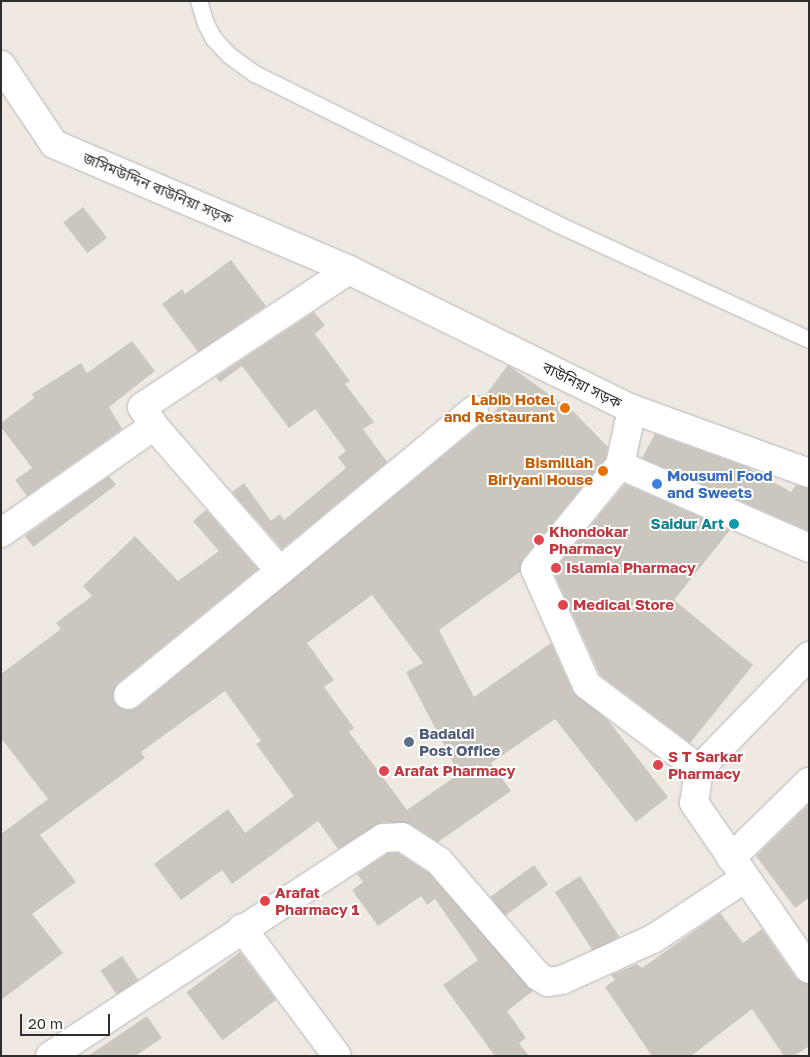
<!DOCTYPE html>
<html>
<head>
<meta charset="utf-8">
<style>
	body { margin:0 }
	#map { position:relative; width:810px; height:1057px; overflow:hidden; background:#efe9e1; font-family:"Golos Text","Noto Sans Bengali",sans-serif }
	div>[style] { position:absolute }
	.building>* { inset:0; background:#cbc7bf; transform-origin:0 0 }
	.roads { filter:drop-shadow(0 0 1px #b4b7c1) drop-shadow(0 0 1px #b4b7c1) }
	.lane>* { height:16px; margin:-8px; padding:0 8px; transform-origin:8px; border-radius:8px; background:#fff }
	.street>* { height:28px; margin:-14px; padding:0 14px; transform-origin:14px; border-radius:14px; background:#fff }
	.secondary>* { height:28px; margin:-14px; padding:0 14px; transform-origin:14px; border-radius:14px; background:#fff }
	.dots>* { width:14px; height:14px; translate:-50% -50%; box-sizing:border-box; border:2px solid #fff; border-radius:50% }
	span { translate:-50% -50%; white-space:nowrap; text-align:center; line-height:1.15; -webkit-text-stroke:4px #fff; paint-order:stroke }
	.street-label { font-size:15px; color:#2e2e2e }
	.food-label { font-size:15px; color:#c56008; font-weight:700 }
	.right { translate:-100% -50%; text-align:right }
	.shop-label { font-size:15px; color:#366cbe; font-weight:700 }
	.left { translate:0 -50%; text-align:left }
	.culture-label { font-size:15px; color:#0d838f; font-weight:700 }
	.health-label { font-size:15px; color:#be3a42; font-weight:700 }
	.service-label { font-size:15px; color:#4e5e75; font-weight:700 }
	.frame { position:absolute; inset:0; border:2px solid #2e2e2e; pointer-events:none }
	.scale { position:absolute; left:20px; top:1014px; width:90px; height:22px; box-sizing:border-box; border:2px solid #2e2e2e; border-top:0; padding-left:6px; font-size:15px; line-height:18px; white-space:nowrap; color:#2e2e2e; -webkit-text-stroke:4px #fff; paint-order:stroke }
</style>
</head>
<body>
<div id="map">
	<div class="building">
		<i style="left:83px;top:207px;width:39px;height:25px;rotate:52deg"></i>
		<i style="clip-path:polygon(231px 260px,266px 306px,198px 352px,162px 304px,182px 289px,185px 294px)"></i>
		<i style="clip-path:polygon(314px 312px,325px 325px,315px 334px,350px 381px,345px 384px,374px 422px,363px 429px,387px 462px,282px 549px,232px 492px,244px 483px,271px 521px,280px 514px,284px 520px,346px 468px,338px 457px,346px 451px,315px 409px,289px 428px,242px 366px,220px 382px,216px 377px)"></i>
		<i style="clip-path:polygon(132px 341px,155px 371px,109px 407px,122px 429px,27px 496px,15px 480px,32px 468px,1px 427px,1px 423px,34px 398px,32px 394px,81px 363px,87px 373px)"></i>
		<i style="clip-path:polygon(evenodd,508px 365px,574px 412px,608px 447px,606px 458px,523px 559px,520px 572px,439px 630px,474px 697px,551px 643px,573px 692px,607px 719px,668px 797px,636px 822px,555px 719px,491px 763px,511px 791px,438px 842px,410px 824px,382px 822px,338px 849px,318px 821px,232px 884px,222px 870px,181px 900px,154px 864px,228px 809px,245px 833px,294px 796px,256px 744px,261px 741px,225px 691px,141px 752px,145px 758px,40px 835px,76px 882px,32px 914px,63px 953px,1px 1000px,1px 834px,48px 799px,1px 738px,1px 674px,61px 629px,56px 623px,92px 596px,83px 586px,135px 536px,178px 581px,219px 551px,193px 521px,206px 510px,258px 569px,118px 683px,113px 697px,116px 705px,130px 710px,138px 707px,484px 422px,498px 408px,484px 397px,508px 365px,372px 595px,423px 663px,406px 672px,459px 774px,407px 810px,349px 732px,354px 728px,324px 687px,334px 680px,307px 643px,372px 595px)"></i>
		<i style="clip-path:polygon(655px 434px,747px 467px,791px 492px,796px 485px,809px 488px,809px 531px,642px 458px)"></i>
		<i style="clip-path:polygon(109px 476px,116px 485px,33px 547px,25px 536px)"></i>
		<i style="clip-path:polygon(625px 484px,730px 530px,674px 600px,753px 665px,690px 743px,600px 675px,553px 571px)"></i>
		<i style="clip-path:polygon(809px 804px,809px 898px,795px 908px,756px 856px)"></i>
		<i style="clip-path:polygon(388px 853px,398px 853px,429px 873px,533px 991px,507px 1011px,526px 1038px,519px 1043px,529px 1056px,495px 1056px,443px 985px,478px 960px,435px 899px,427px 905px,421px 896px,378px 926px,352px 890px,363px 882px,357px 874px)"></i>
		<i style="left:534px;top:865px;width:24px;height:54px;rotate:54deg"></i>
		<i style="left:580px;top:876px;width:72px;height:30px;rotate:57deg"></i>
		<i style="clip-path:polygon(720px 913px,743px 943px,762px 929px,796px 978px,809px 984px,809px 1046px,794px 1056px,784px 1056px,752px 1009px,691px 1056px,652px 1056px,605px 987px,615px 980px,611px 975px,637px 964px,642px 968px)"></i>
		<i style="left:240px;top:952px;width:60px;height:67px;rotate:53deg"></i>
		<i style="left:122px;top:956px;width:29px;height:26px;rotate:56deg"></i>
		<i style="clip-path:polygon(147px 1016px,162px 1038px,135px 1056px,88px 1056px)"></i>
	</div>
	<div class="roads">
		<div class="lane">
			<i style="left:199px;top:1px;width:24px;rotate:73deg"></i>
			<i style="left:206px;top:24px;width:17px;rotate:62deg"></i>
			<i style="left:214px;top:39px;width:23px;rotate:47deg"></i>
			<i style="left:230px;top:56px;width:31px;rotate:36deg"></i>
			<i style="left:255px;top:74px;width:337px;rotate:26.4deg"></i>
			<i style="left:557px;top:224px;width:277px;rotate:24.7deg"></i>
		</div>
		<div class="street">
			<i style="left:632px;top:409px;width:188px;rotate:19.9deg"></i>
			<i style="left:154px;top:426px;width:192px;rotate:49deg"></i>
			<i style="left:280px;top:571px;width:252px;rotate:-39.7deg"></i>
			<i style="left:620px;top:465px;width:134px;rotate:129.3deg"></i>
			<i style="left:535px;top:569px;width:127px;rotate:65.9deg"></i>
			<i style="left:587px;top:685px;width:140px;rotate:36.9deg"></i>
			<i style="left:1px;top:533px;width:187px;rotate:-35deg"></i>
			<i style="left:154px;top:426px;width:22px;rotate:-122deg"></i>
			<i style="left:142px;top:407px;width:248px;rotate:-33.5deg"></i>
			<i style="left:809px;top:656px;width:158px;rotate:134.2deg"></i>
			<i style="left:699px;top:769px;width:34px;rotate:98deg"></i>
			<i style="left:694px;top:803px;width:202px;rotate:55.3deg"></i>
			<i style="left:128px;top:695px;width:196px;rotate:-39.2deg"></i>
			<i style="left:731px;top:858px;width:109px;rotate:-44.3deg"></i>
			<i style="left:242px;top:928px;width:159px;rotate:53.4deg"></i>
			<i style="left:50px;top:1056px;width:398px;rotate:-33.2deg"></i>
			<i style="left:383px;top:838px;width:19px;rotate:-3deg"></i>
			<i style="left:402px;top:837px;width:44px;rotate:33deg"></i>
			<i style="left:439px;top:861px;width:152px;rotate:49.3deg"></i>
			<i style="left:538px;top:976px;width:12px;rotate:31deg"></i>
			<i style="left:548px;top:982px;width:14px;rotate:-8deg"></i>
			<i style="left:562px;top:980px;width:100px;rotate:-24.3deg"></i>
			<i style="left:653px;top:939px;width:110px;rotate:-33.5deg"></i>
		</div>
		<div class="secondary">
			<i style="left:1px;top:65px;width:95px;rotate:56.1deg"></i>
			<i style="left:54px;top:144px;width:321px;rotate:23.1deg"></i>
			<i style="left:349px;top:270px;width:315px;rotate:26.2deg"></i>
			<i style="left:632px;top:409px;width:57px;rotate:102.1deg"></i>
			<i style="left:620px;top:465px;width:206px;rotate:23.7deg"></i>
		</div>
	</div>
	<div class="dots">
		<i style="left:565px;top:408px;background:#e8710a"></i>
		<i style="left:603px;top:471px;background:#e8710a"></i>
		<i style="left:657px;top:484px;background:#3f7fe0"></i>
		<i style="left:734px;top:524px;background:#0f9aa8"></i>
		<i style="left:539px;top:540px;background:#e0444e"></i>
		<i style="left:556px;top:568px;background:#e0444e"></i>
		<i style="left:563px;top:605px;background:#e0444e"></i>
		<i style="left:409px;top:742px;background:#5c6f8a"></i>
		<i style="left:658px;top:765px;background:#e0444e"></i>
		<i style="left:384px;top:771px;background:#e0444e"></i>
		<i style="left:265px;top:901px;background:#e0444e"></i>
	</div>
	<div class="street-label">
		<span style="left:158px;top:188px;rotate:23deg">জসিমউদ্দিন বাউনিয়া সড়ক</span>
		<span style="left:582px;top:385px;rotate:26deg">বাউনিয়া সড়ক</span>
	</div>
	<div class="food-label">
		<span class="right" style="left:555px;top:408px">Labib Hotel<br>and Restaurant</span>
		<span class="right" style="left:593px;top:471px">Bismillah<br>Biriyani House</span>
	</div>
	<div class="shop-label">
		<span class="left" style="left:667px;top:484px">Mousumi Food<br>and Sweets</span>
	</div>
	<div class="culture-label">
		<span class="right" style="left:724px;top:524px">Saidur Art</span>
	</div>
	<div class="health-label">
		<span class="left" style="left:549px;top:540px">Khondokar<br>Pharmacy</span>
		<span class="left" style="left:566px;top:568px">Islamia Pharmacy</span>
		<span class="left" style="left:573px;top:605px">Medical Store</span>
		<span class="left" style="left:668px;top:765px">S T Sarkar<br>Pharmacy</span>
		<span class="left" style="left:394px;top:771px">Arafat Pharmacy</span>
		<span class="left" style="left:275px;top:901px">Arafat<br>Pharmacy 1</span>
	</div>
	<div class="service-label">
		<span class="left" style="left:419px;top:742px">Badaldi<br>Post Office</span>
	</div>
	<div class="frame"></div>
	<div class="scale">20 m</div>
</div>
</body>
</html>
